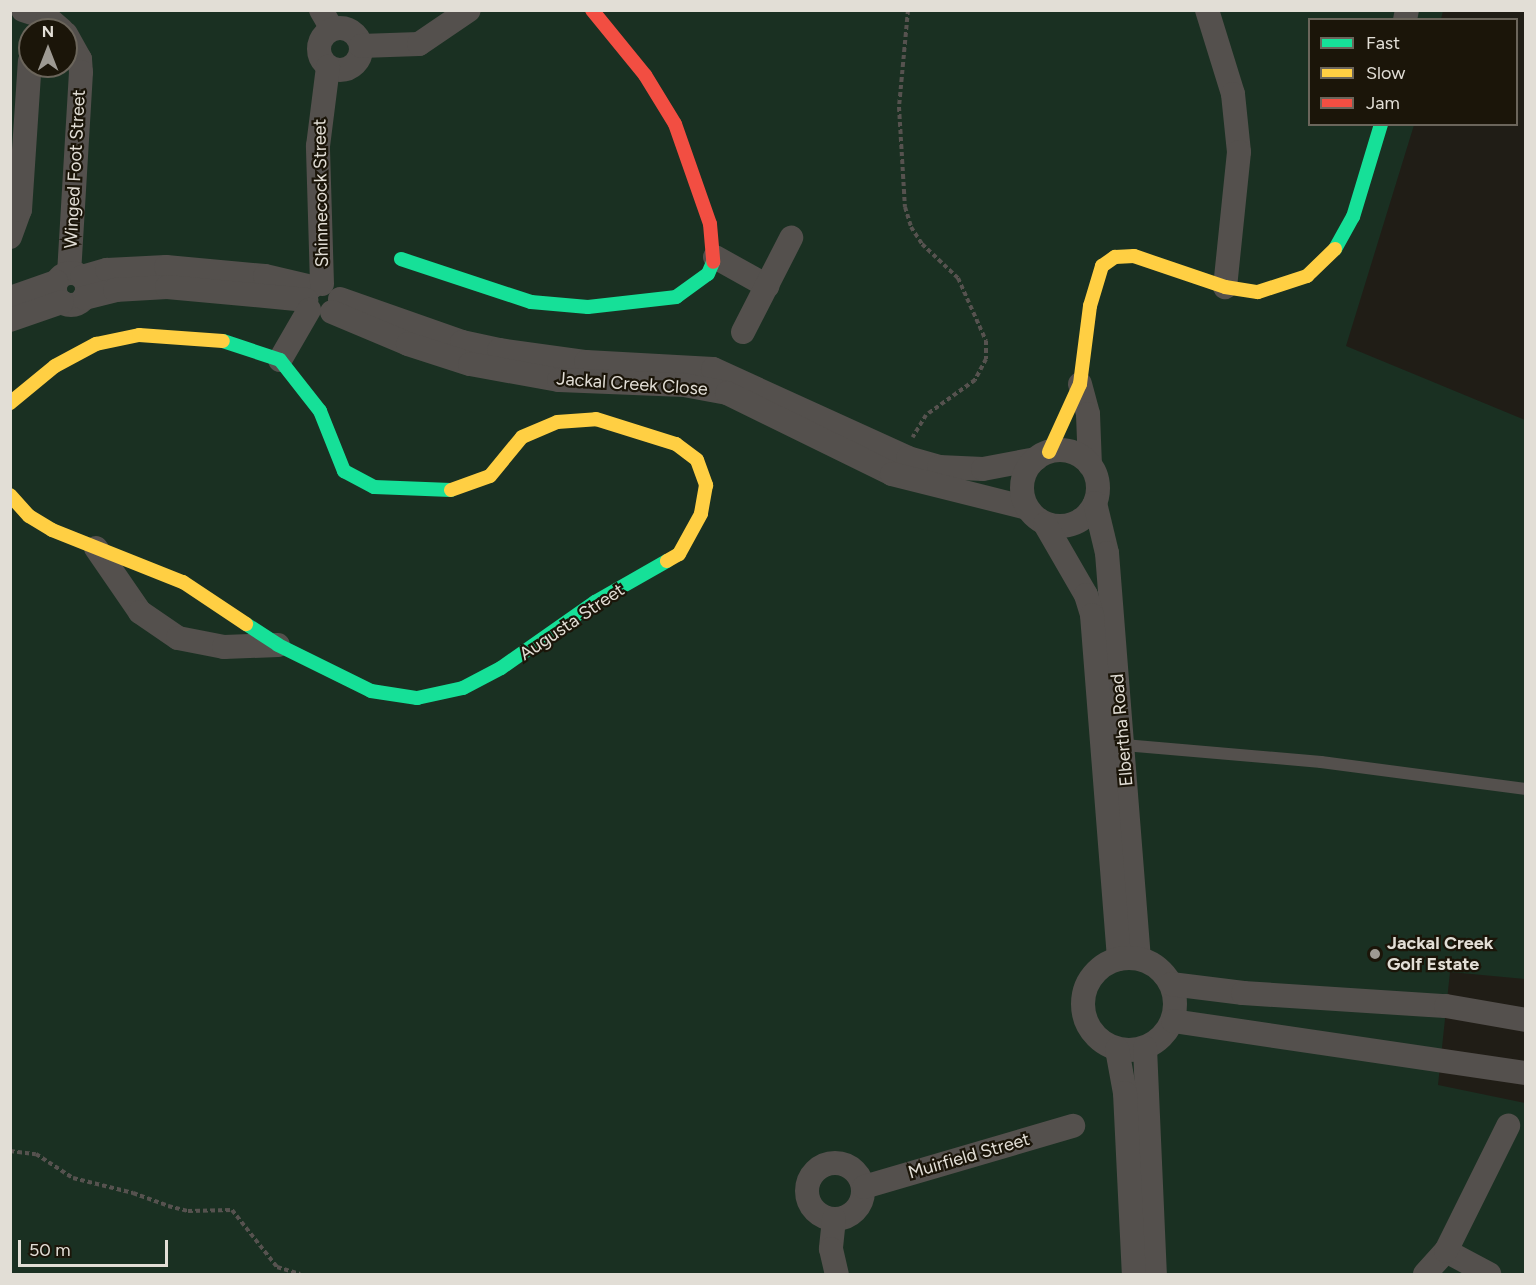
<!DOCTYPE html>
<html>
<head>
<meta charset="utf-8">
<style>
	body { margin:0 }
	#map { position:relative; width:1536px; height:1285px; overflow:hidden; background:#201d16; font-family:Figtree,sans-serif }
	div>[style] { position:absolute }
	.green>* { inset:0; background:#1a3022 }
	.path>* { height:4px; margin-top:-2px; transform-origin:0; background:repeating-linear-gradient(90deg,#56524f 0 4.5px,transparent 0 7.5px) }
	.lane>* { height:12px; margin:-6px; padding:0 6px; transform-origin:6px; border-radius:6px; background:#54504d }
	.street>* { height:24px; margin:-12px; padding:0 12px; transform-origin:12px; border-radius:12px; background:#54504d }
	.street>.ring { margin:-12px; padding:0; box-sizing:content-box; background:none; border:24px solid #54504d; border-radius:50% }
	.fast>* { height:14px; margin:-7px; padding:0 7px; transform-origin:7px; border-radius:7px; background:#16e098 }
	.slow>* { height:14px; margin:-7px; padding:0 7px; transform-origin:7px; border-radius:7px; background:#ffcf43 }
	.jam>* { height:14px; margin:-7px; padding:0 7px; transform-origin:7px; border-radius:7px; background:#f24e42 }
	.dots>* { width:16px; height:16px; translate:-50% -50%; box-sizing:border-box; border:3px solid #1b1509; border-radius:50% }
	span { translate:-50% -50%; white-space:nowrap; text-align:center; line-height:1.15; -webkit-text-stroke:4.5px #1b1509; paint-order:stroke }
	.street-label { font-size:18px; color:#e2ded6 }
	.poi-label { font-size:18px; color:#e2ded6; font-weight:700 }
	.left { translate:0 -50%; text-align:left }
	.frame { position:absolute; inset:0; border:12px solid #e2ded6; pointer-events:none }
	.legend { position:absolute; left:1308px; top:18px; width:210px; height:108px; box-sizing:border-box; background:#1b1509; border:2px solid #6b655b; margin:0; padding:8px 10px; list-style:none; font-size:18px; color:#e2ded6 }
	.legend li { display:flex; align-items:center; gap:12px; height:30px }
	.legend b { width:30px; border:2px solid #6b655b }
	.north { position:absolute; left:18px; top:18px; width:60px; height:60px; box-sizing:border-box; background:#1b1509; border:2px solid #6b655b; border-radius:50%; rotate:0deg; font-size:16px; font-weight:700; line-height:24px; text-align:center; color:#e2ded6 }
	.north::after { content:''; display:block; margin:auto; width:21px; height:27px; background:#9e9a93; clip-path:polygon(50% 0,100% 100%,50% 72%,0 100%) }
	.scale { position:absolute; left:18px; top:1240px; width:150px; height:27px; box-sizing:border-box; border:3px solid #e2ded6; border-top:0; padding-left:8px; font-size:18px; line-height:21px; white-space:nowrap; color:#e2ded6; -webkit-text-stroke:4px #1b1509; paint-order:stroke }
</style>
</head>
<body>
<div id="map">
	<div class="green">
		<i style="clip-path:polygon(evenodd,10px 11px,1443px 11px,1441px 19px,1310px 20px,1310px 124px,1414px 125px,1346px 346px,1525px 420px,1525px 979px,1450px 972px,1438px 1085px,1525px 1103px,1525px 1274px,11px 1274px,10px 11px,30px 30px,66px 30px,66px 66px,30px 66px,30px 30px)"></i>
	</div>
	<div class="path">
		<i style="left:908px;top:10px;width:97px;rotate:95.3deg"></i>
		<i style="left:899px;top:107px;width:100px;rotate:86.6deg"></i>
		<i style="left:905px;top:207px;width:21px;rotate:73deg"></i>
		<i style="left:911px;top:227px;width:20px;rotate:57deg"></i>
		<i style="left:922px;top:244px;width:50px;rotate:43.4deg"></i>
		<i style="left:958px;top:278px;width:69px;rotate:66deg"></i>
		<i style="left:986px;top:341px;width:18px;rotate:90deg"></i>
		<i style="left:986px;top:359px;width:24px;rotate:118deg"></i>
		<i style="left:975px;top:380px;width:60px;rotate:144.5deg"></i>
		<i style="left:926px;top:415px;width:26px;rotate:121deg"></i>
		<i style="left:10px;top:1151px;width:26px;rotate:7deg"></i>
		<i style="left:36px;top:1154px;width:44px;rotate:33deg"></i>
		<i style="left:73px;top:1178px;width:62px;rotate:14deg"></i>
		<i style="left:133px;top:1193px;width:37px;rotate:20deg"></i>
		<i style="left:168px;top:1206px;width:21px;rotate:14deg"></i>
		<i style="left:188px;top:1211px;width:44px;rotate:-1.3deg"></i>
		<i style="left:232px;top:1210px;width:73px;rotate:51.7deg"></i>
		<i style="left:277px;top:1267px;width:24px;rotate:17deg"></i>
	</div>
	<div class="lane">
		<i style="left:1124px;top:745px;width:198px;rotate:4.9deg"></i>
		<i style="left:1321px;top:762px;width:207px;rotate:7.5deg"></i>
	</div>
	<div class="street">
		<i style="left:23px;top:10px;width:26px;rotate:18deg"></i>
		<i style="left:48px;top:18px;width:18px;rotate:41deg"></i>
		<i style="left:321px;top:10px;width:22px;rotate:60deg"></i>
		<i style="left:1207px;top:10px;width:88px;rotate:72.8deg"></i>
		<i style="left:1233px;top:94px;width:58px;rotate:84.1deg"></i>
		<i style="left:1239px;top:152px;width:136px;rotate:95.9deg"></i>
		<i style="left:1405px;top:20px;width:10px;rotate:-79deg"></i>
		<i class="ring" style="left:319px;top:28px;width:18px;height:18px"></i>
		<i style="left:66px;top:34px;width:29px;rotate:61deg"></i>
		<i style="left:80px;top:59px;width:13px;rotate:86deg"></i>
		<i style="left:81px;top:72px;width:201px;rotate:93.4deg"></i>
		<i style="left:361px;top:46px;width:58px;rotate:-2deg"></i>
		<i style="left:419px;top:44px;width:60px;rotate:-34.2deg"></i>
		<i style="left:10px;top:237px;width:29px;rotate:-70deg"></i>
		<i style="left:20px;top:210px;width:149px;rotate:-86.2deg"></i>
		<i style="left:715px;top:257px;width:60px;rotate:29.1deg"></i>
		<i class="ring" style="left:55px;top:273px;width:8px;height:8px"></i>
		<i style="left:82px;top:277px;width:26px;rotate:-16deg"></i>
		<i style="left:107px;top:270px;width:59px;rotate:-2.9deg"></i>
		<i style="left:166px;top:267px;width:99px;rotate:5.2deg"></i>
		<i style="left:265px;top:276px;width:48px;rotate:13.2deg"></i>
		<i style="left:322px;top:284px;width:138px;rotate:-91.7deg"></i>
		<i style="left:318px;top:146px;width:80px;rotate:-82.8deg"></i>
		<i style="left:10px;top:298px;width:49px;rotate:-19.2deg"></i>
		<i style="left:84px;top:298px;width:32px;rotate:-14deg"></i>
		<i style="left:115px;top:290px;width:52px;rotate:-3.3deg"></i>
		<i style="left:167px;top:287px;width:140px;rotate:5.3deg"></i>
		<i style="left:340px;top:299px;width:129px;rotate:19.4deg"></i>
		<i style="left:462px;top:342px;width:38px;rotate:12deg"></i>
		<i style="left:499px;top:350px;width:88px;rotate:7.9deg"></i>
		<i style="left:586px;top:362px;width:127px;rotate:3.2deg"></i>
		<i style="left:713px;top:369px;width:214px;rotate:24.5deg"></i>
		<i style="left:908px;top:458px;width:32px;rotate:16deg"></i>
		<i style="left:939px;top:467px;width:44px;rotate:2.6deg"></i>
		<i style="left:983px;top:469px;width:54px;rotate:-10.7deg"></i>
		<i style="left:332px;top:312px;width:82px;rotate:22.8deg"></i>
		<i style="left:408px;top:344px;width:65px;rotate:17.9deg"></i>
		<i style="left:470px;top:364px;width:90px;rotate:10.2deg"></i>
		<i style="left:559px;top:380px;width:125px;rotate:2.3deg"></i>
		<i style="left:684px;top:385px;width:44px;rotate:10.5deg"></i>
		<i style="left:727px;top:393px;width:184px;rotate:26.1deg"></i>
		<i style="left:892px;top:474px;width:139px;rotate:14.1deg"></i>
		<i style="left:10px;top:320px;width:55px;rotate:-19.1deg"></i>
		<i style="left:743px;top:332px;width:106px;rotate:-62.9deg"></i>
		<i style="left:280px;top:360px;width:58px;rotate:-59.9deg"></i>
		<i style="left:1080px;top:384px;width:31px;rotate:75deg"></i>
		<i style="left:1088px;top:414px;width:51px;rotate:87.8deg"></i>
		<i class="ring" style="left:1022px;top:450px;width:52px;height:52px"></i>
		<i style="left:1095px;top:503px;width:51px;rotate:76.5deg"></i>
		<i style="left:1107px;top:553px;width:407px;rotate:85.5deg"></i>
		<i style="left:1045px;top:524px;width:82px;rotate:60deg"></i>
		<i style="left:1086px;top:595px;width:21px;rotate:73deg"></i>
		<i style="left:1092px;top:615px;width:345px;rotate:85.5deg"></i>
		<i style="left:96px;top:548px;width:78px;rotate:55.5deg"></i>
		<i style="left:140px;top:612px;width:46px;rotate:34.4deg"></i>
		<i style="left:178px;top:638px;width:47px;rotate:11.1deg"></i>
		<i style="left:224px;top:647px;width:54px;rotate:-2.1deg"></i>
		<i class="ring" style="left:1083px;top:958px;width:68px;height:68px"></i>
		<i style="left:1171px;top:984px;width:73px;rotate:7.1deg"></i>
		<i style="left:1243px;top:993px;width:203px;rotate:3.7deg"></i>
		<i style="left:1446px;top:1006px;width:81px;rotate:9.9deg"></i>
		<i style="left:1173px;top:1021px;width:357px;rotate:8.4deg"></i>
		<i style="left:1145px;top:1048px;width:226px;rotate:87.5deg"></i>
		<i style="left:1117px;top:1049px;width:45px;rotate:79.7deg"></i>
		<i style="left:1125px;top:1093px;width:181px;rotate:87.2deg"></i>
		<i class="ring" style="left:807px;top:1163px;width:32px;height:32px"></i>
		<i style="left:864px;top:1187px;width:218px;rotate:-16.3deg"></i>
		<i style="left:834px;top:1219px;width:30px;rotate:96deg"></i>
		<i style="left:831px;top:1249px;width:26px;rotate:77deg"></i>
		<i style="left:1446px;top:1251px;width:49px;rotate:28.1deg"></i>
		<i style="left:1425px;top:1274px;width:31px;rotate:-48deg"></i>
		<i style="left:1446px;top:1251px;width:140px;rotate:-63.6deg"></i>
	</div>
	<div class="fast">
		<i style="left:1335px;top:249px;width:37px;rotate:-61deg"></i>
		<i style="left:1353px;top:217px;width:97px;rotate:-73.2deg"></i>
		<i style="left:401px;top:259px;width:137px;rotate:18.3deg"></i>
		<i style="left:531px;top:302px;width:57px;rotate:5deg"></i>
		<i style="left:588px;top:307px;width:89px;rotate:-6.5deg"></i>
		<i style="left:676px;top:297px;width:39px;rotate:-36deg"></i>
		<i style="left:708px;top:274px;width:13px;rotate:-67deg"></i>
		<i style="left:223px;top:341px;width:60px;rotate:18.4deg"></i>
		<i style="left:280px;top:360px;width:65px;rotate:51.9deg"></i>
		<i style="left:320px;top:411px;width:65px;rotate:68.2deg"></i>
		<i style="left:344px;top:471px;width:34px;rotate:28deg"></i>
		<i style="left:374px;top:487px;width:77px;rotate:2.2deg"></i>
		<i style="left:246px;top:624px;width:38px;rotate:33deg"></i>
		<i style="left:278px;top:645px;width:104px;rotate:26.3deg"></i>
		<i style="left:371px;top:691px;width:47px;rotate:8.7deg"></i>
		<i style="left:417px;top:698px;width:47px;rotate:-12.3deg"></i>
		<i style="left:463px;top:688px;width:43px;rotate:-27.8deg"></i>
		<i style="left:501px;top:668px;width:115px;rotate:-35.1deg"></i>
		<i style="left:595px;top:602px;width:83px;rotate:-29.7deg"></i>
	</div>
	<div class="slow">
		<i style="left:10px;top:403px;width:58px;rotate:-39.4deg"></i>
		<i style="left:55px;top:366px;width:47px;rotate:-28.2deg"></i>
		<i style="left:96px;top:344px;width:44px;rotate:-11.8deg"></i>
		<i style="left:139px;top:335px;width:84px;rotate:4.1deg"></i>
		<i style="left:1049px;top:452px;width:75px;rotate:-65.5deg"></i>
		<i style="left:1080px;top:384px;width:79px;rotate:-82.7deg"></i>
		<i style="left:1090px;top:306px;width:42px;rotate:-73.3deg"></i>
		<i style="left:1102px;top:266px;width:16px;rotate:-35deg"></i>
		<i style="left:1115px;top:257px;width:19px;rotate:-3deg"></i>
		<i style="left:1134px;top:256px;width:96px;rotate:18.8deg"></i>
		<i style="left:1225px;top:287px;width:33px;rotate:9deg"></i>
		<i style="left:1258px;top:292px;width:52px;rotate:-18.1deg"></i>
		<i style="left:1307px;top:276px;width:39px;rotate:-44deg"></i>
		<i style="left:451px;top:490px;width:41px;rotate:-19.7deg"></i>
		<i style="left:490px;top:476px;width:50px;rotate:-50.6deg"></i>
		<i style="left:522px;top:437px;width:38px;rotate:-23deg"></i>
		<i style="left:557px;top:422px;width:39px;rotate:-4deg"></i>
		<i style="left:596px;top:419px;width:84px;rotate:17.4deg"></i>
		<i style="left:676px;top:444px;width:26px;rotate:37deg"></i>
		<i style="left:697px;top:460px;width:27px;rotate:70deg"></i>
		<i style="left:706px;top:485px;width:29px;rotate:100deg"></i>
		<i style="left:701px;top:514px;width:46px;rotate:118.8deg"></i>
		<i style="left:679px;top:554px;width:14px;rotate:150deg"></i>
		<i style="left:10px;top:495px;width:28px;rotate:48deg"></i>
		<i style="left:29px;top:516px;width:27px;rotate:31deg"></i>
		<i style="left:52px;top:530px;width:141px;rotate:21.7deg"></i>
		<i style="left:183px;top:582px;width:76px;rotate:33.7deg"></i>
	</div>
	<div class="jam">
		<i style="left:592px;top:10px;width:84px;rotate:50.8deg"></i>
		<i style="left:645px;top:75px;width:57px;rotate:58.5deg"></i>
		<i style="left:675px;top:124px;width:106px;rotate:70.7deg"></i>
		<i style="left:710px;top:224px;width:38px;rotate:85deg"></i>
	</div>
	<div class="dots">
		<i style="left:1375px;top:954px;background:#9e9a93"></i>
	</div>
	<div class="street-label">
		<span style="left:75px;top:169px;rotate:-87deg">Winged Foot Street</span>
		<span style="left:321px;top:193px;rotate:-91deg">Shinnecock Street</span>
		<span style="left:632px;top:384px;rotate:4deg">Jackal Creek Close</span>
		<span style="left:572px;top:622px;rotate:-34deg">Augusta Street</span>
		<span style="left:1122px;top:730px;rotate:-95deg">Elbertha Road</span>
		<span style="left:969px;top:1156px;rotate:-16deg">Muirfield Street</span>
	</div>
	<div class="poi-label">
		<span class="left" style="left:1387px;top:954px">Jackal Creek<br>Golf Estate</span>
	</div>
	<div class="frame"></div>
	<ul class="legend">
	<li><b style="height:8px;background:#16e098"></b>Fast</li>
	<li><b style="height:8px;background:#ffcf43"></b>Slow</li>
	<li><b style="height:8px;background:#f24e42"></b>Jam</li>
	</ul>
	<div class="north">N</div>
	<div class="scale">50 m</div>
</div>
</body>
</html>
